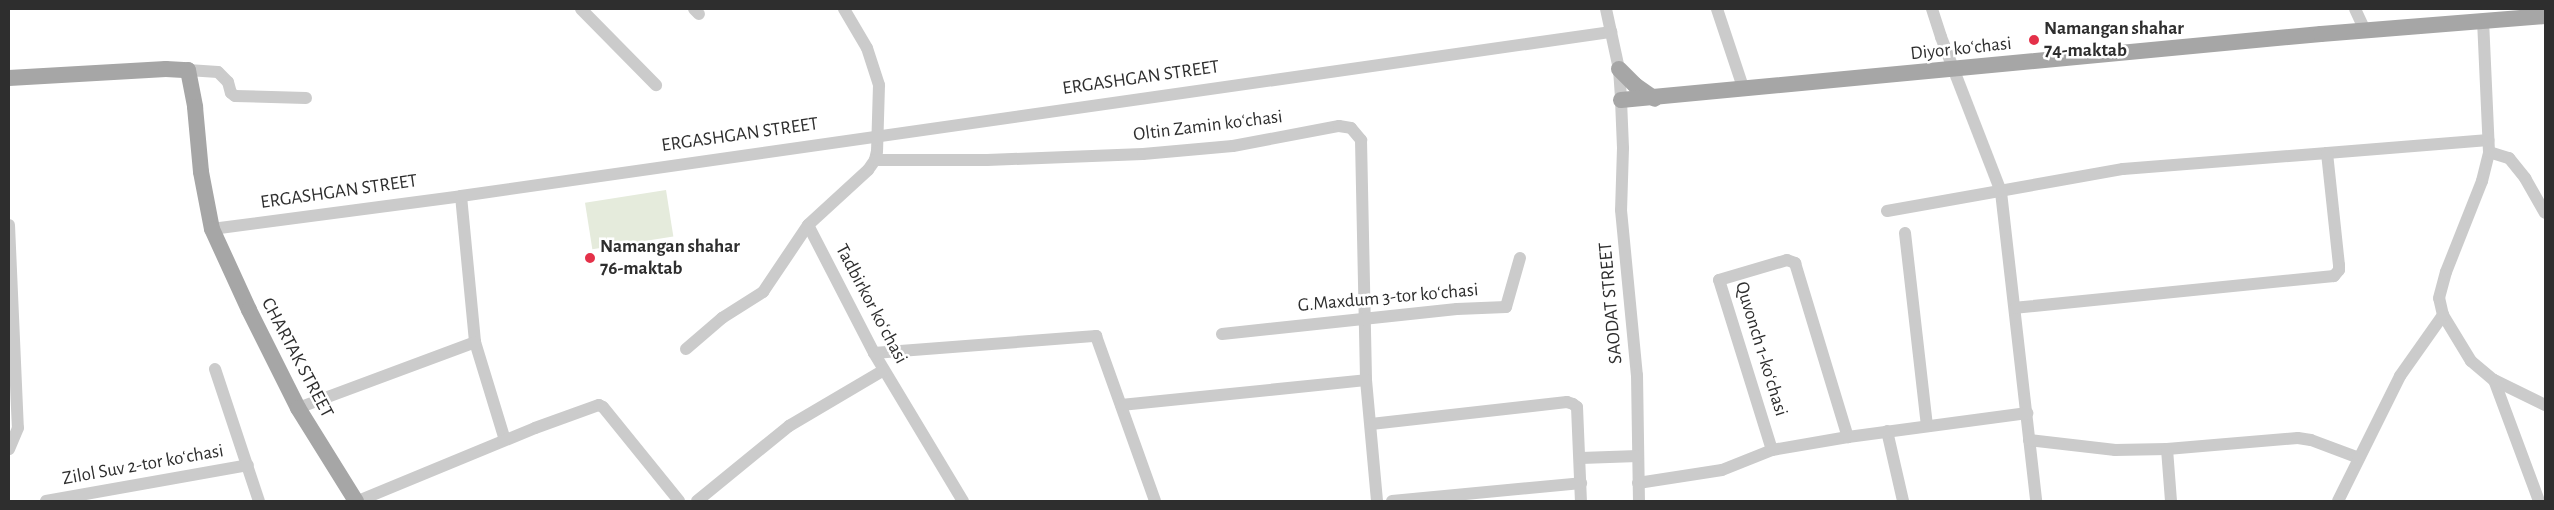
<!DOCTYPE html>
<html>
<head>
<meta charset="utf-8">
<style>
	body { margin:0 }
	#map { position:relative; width:2554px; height:510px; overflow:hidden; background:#fff; font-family:"Alegreya Sans",sans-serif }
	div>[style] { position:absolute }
	.green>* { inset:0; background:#e5ebdc; transform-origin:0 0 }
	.minor>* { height:12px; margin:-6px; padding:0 6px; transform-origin:6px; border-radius:6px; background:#cbcbcb }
	.major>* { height:16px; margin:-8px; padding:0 8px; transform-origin:8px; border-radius:8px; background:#a6a6a6 }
	.dots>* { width:14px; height:14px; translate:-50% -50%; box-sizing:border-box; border:2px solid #fff; border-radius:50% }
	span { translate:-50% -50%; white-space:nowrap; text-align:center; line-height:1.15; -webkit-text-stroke:5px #fff; paint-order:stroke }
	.poi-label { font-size:19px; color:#2e2e2e; font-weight:700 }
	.left { translate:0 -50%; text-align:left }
	.street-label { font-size:19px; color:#2e2e2e }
	.frame { position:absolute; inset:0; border:10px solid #2e2e2e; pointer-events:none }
</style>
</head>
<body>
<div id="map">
	<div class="green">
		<i style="left:666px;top:190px;width:47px;height:82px;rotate:81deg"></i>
	</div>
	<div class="minor">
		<i style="left:581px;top:9px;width:107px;rotate:45.4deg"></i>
		<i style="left:694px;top:9px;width:7px;rotate:45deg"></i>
		<i style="left:844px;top:9px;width:45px;rotate:59.5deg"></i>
		<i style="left:867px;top:48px;width:39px;rotate:72deg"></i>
		<i style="left:879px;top:85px;width:66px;rotate:91.7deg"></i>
		<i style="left:877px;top:151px;width:9px;rotate:103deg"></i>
		<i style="left:875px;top:160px;width:12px;rotate:125deg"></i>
		<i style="left:868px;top:170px;width:81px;rotate:137.5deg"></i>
		<i style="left:808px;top:225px;width:144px;rotate:62.7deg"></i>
		<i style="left:874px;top:353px;width:173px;rotate:59deg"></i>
		<i style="left:1606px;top:9px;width:61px;rotate:77.8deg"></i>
		<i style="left:1619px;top:69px;width:31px;rotate:86deg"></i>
		<i style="left:1621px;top:100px;width:48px;rotate:87.6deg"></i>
		<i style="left:1623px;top:148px;width:62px;rotate:91.8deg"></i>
		<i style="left:1621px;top:210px;width:166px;rotate:84.5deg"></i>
		<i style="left:1637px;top:375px;width:126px;rotate:89.1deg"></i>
		<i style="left:1717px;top:9px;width:85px;rotate:71.6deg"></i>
		<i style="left:1932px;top:9px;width:29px;rotate:72deg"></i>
		<i style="left:1941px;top:37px;width:166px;rotate:68.8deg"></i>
		<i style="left:2001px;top:192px;width:311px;rotate:83.5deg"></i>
		<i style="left:2355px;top:9px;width:23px;rotate:65deg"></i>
		<i style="left:188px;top:70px;width:30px;rotate:4deg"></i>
		<i style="left:218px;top:72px;width:14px;rotate:45deg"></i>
		<i style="left:228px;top:82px;width:11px;rotate:75deg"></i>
		<i style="left:231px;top:93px;width:5px;rotate:37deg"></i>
		<i style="left:235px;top:96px;width:71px;rotate:1.6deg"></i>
		<i style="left:2489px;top:152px;width:21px;rotate:17deg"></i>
		<i style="left:2509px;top:158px;width:26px;rotate:51deg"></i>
		<i style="left:2525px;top:178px;width:40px;rotate:60.3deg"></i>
		<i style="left:2327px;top:153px;width:162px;rotate:-4.6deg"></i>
		<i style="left:875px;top:160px;width:112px"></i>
		<i style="left:987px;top:160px;width:156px;rotate:-2.2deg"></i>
		<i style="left:1143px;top:154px;width:90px;rotate:-5.1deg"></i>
		<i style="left:1233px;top:146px;width:108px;rotate:-10.7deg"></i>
		<i style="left:1339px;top:126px;width:12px;rotate:9deg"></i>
		<i style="left:1351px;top:128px;width:16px;rotate:50deg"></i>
		<i style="left:1361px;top:140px;width:240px;rotate:88.8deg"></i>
		<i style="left:1366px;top:380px;width:121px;rotate:84.8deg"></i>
		<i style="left:461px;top:196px;width:147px;rotate:84.5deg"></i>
		<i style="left:475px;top:342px;width:102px;rotate:73deg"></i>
		<i style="left:1887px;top:211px;width:240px;rotate:-10.1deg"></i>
		<i style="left:2123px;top:169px;width:205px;rotate:-4.5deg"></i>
		<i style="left:2327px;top:153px;width:113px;rotate:83.9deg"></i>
		<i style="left:2339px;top:265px;width:5px;rotate:90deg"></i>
		<i style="left:2339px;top:270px;width:8px;rotate:130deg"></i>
		<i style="left:2334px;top:276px;width:320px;rotate:174.3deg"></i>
		<i style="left:9px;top:225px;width:203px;rotate:87.5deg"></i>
		<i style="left:18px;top:428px;width:23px;rotate:113deg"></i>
		<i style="left:212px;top:229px;width:251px;rotate:-7.5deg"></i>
		<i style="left:461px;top:196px;width:1162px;rotate:-8.12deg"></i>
		<i style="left:1905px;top:233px;width:194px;rotate:83.5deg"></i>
		<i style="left:2443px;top:315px;width:54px;rotate:58.7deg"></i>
		<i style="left:2471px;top:361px;width:30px;rotate:40deg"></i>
		<i style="left:2494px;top:380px;width:129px;rotate:69.6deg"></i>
		<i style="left:1222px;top:334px;width:236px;rotate:-6.1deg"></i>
		<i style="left:1457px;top:309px;width:49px;rotate:-2.3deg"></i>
		<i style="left:1506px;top:307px;width:51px;rotate:-74.1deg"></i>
		<i style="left:686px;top:349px;width:48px;rotate:-40.7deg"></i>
		<i style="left:722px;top:318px;width:49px;rotate:-32.4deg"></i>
		<i style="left:763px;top:292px;width:81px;rotate:-56.1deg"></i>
		<i style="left:874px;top:353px;width:223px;rotate:-4.4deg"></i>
		<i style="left:1096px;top:336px;width:175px;rotate:70.3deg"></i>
		<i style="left:215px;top:369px;width:139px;rotate:71.6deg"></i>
		<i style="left:2494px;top:380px;width:57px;rotate:26.1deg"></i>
		<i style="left:1121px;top:405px;width:246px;rotate:-5.8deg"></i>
		<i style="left:298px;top:408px;width:189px;rotate:-20.4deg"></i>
		<i style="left:1371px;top:424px;width:197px;rotate:-6.4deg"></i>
		<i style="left:1567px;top:402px;width:6px;rotate:18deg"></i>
		<i style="left:1573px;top:404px;width:5px;rotate:37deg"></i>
		<i style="left:1577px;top:407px;width:94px;rotate:87.6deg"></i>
		<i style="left:1887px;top:431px;width:72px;rotate:77.1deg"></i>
		<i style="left:2029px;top:440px;width:87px;rotate:6.6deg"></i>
		<i style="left:2115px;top:450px;width:52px;rotate:-1.1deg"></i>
		<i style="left:2167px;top:449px;width:131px;rotate:-4.8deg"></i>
		<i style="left:2298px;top:438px;width:13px;rotate:9deg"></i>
		<i style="left:2311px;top:440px;width:51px;rotate:20.6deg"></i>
		<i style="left:2167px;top:449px;width:52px;rotate:85.6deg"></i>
		<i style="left:1772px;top:450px;width:178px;rotate:-107.3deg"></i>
		<i style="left:1719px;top:280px;width:71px;rotate:-16.4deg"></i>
		<i style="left:1787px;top:260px;width:9px;rotate:21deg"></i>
		<i style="left:1795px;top:263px;width:182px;rotate:73.1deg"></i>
		<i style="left:1581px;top:458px;width:57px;rotate:-2deg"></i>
		<i style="left:1638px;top:483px;width:85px;rotate:-8.8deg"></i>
		<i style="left:1722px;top:470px;width:54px;rotate:-21.8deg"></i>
		<i style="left:1772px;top:450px;width:77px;rotate:-9.7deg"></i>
		<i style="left:1848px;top:437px;width:181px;rotate:-7.6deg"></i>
		<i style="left:46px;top:501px;width:205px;rotate:-10.1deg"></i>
		<i style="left:358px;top:501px;width:191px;rotate:-22.4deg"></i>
		<i style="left:535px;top:428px;width:68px;rotate:-19.8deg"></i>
		<i style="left:599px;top:405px;width:4px;rotate:27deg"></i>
		<i style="left:603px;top:407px;width:121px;rotate:51deg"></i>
		<i style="left:697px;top:501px;width:119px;rotate:-39.2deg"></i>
		<i style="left:789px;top:426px;width:110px;rotate:-30.5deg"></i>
		<i style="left:1392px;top:501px;width:190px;rotate:-5.4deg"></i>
		<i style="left:2338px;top:501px;width:140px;rotate:-63.6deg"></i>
		<i style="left:2400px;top:376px;width:75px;rotate:-54.8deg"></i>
		<i style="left:2443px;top:315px;width:17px;rotate:-103deg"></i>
		<i style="left:2439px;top:298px;width:27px;rotate:-75deg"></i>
		<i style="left:2446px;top:272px;width:98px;rotate:-68.4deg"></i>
		<i style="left:2482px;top:181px;width:30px;rotate:-76deg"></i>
		<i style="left:2489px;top:152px;width:131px;rotate:-92.6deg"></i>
	</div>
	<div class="major">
		<i style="left:1619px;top:69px;width:23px;rotate:45deg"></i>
		<i style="left:1635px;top:85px;width:24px;rotate:35deg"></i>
		<i style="left:9px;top:78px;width:157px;rotate:-3.3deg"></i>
		<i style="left:166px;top:69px;width:22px;rotate:3deg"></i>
		<i style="left:188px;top:70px;width:38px;rotate:79deg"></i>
		<i style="left:195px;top:107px;width:65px;rotate:84.7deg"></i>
		<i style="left:201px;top:172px;width:58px;rotate:79.1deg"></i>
		<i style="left:212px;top:229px;width:89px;rotate:65.4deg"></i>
		<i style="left:249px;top:310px;width:110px;rotate:63.4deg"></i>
		<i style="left:298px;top:408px;width:110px;rotate:58.1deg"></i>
		<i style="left:1621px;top:100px;width:703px;rotate:-5.39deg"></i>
		<i style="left:2321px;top:34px;width:225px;rotate:-4.6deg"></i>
	</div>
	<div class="dots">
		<i style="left:2034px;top:40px;background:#e43149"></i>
		<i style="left:590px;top:258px;background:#e43149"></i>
	</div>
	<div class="poi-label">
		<span class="left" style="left:2044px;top:40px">Namangan shahar<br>74-maktab</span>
		<span class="left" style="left:600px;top:258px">Namangan shahar<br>76-maktab</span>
	</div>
	<div class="street-label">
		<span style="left:1961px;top:49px;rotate:-6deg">Diyor koʻchasi</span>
		<span style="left:1141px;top:78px;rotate:-8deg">ERGASHGAN STREET</span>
		<span style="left:1208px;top:126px;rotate:-7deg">Oltin Zamin koʻchasi</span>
		<span style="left:740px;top:135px;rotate:-8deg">ERGASHGAN STREET</span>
		<span style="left:339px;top:192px;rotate:-8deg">ERGASHGAN STREET</span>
		<span style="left:1388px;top:298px;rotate:-5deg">G.Maxdum 3-tor koʻchasi</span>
		<span style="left:1611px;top:303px;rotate:-95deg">SAODAT STREET</span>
		<span style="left:871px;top:304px;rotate:62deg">Tadbirkor koʻchasi</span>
		<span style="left:1761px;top:349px;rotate:73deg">Quvonch 1-koʻchasi</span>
		<span style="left:297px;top:358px;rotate:62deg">CHARTAK STREET</span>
		<span style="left:143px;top:465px;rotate:-10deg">Zilol Suv 2-tor koʻchasi</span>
	</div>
	<div class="frame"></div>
</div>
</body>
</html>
